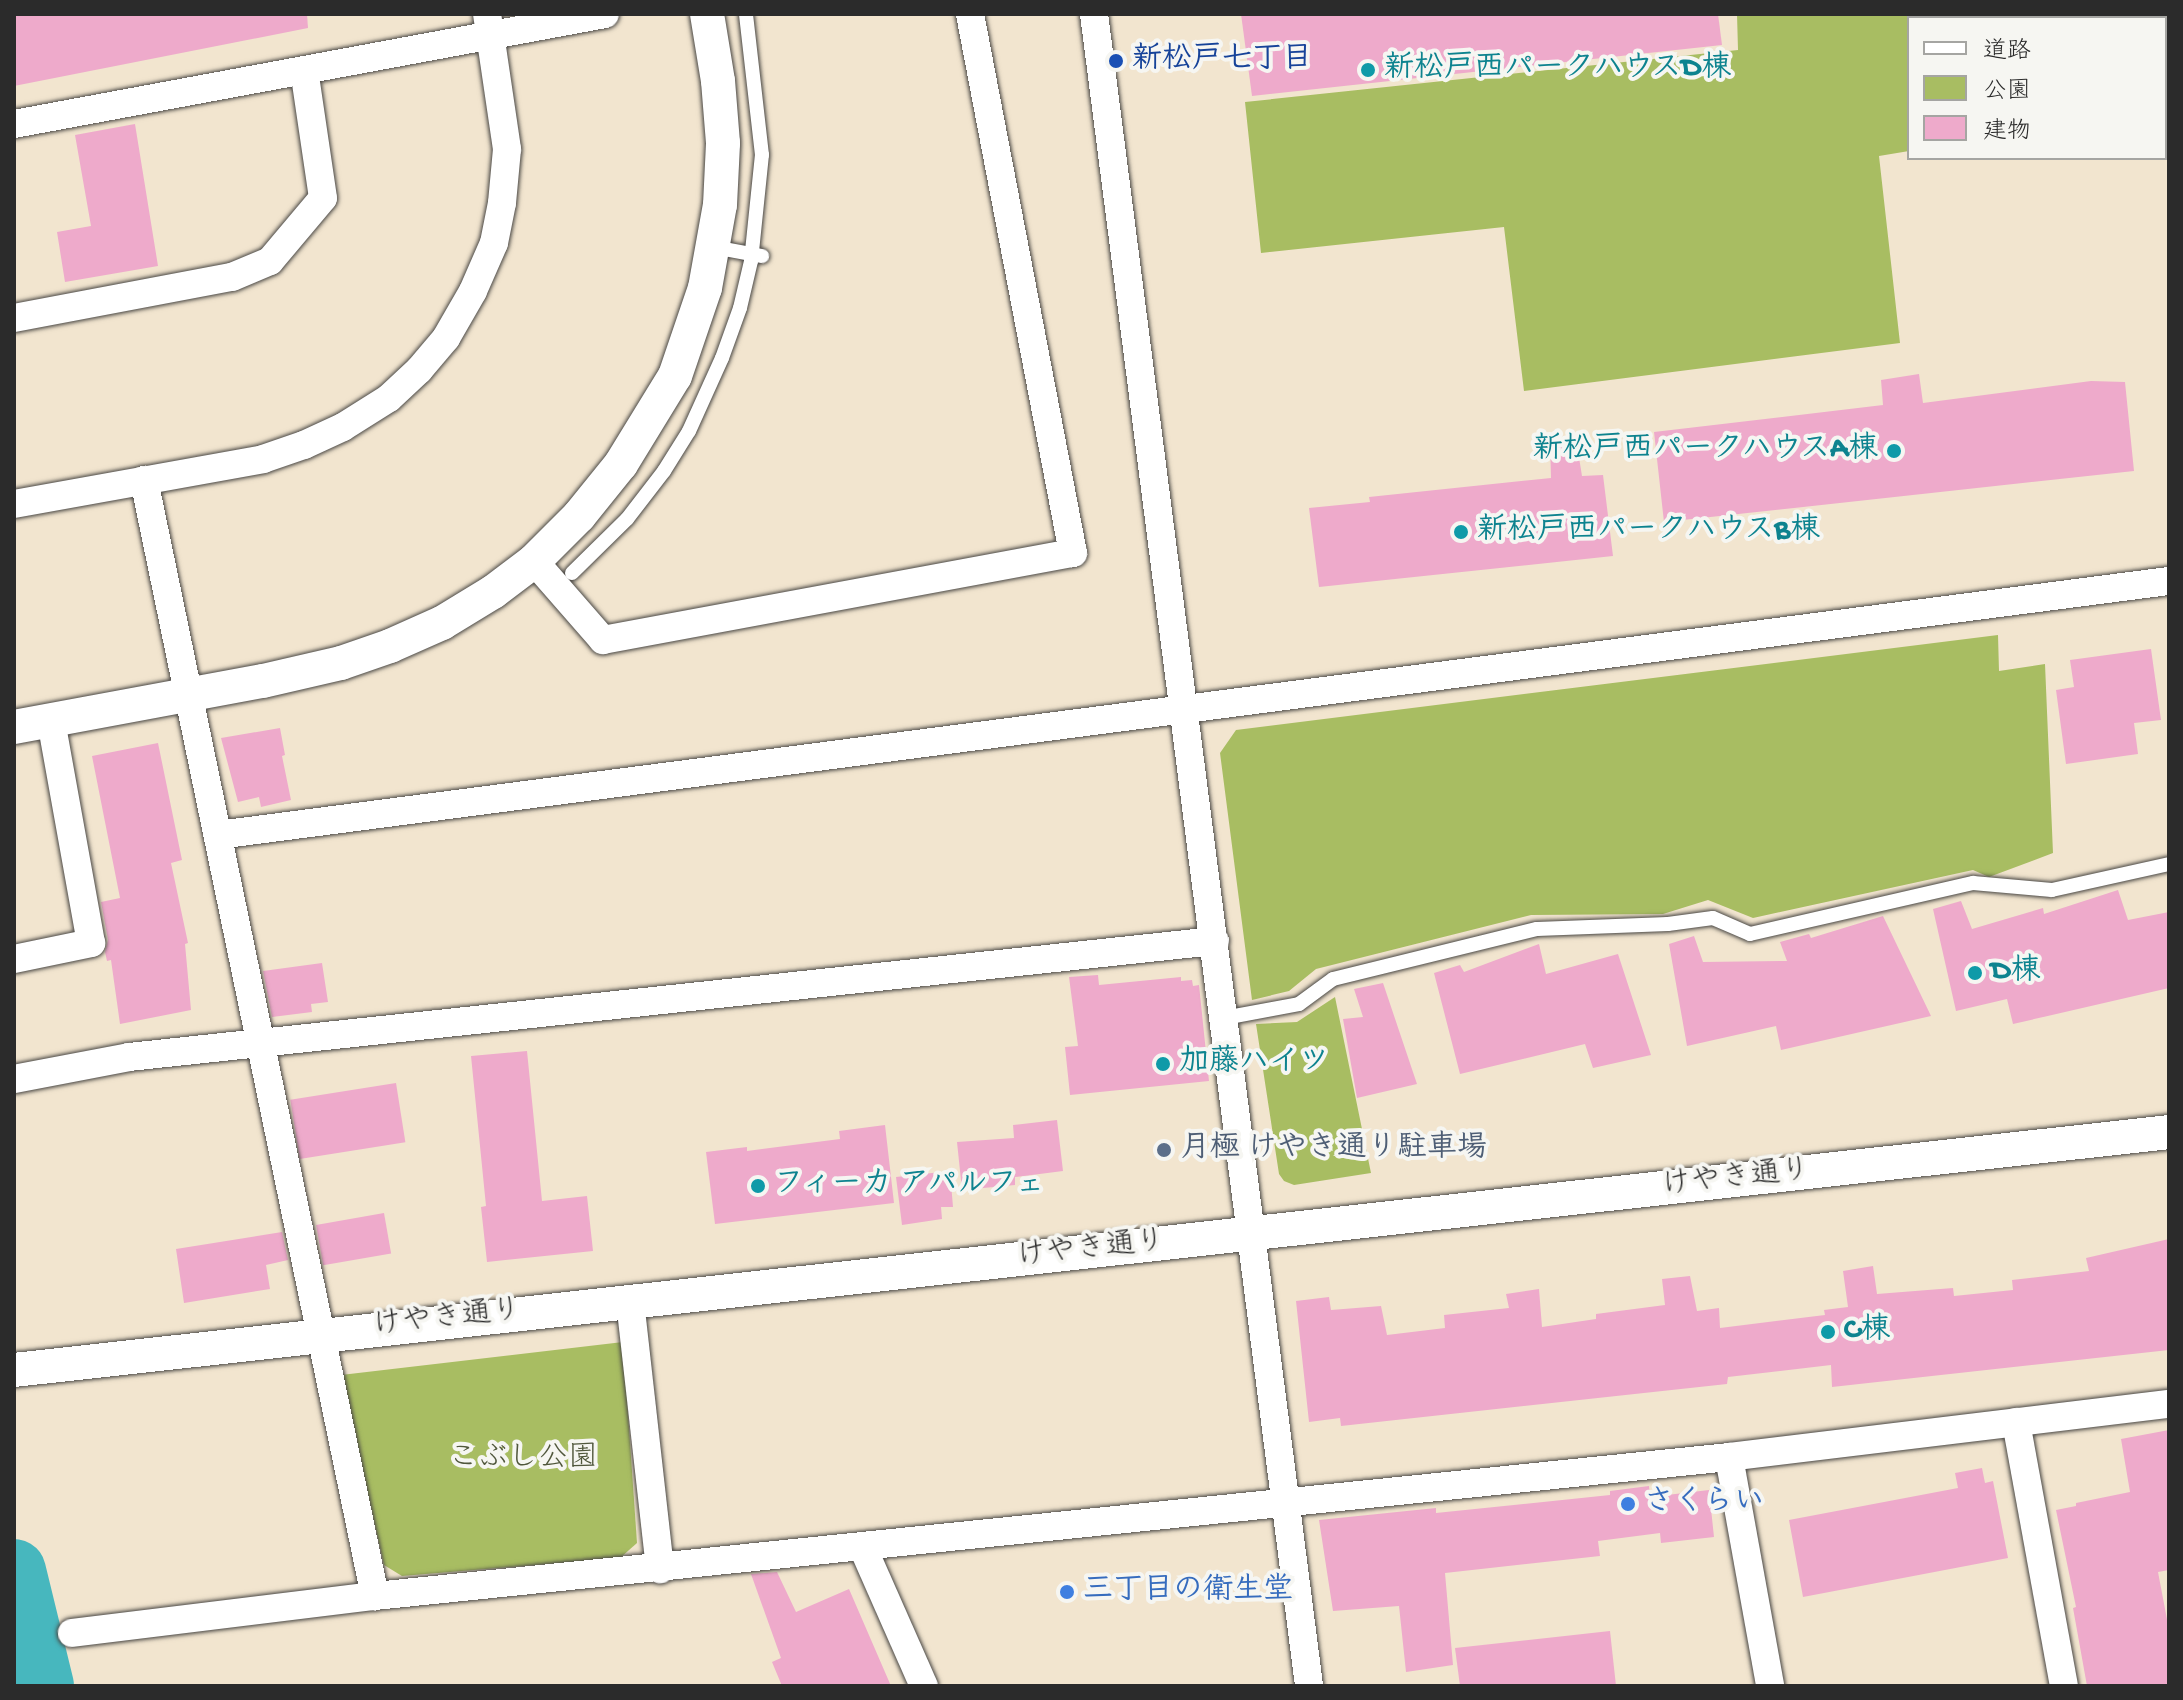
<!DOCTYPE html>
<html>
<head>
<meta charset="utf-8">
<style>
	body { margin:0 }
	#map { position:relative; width:2183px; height:1700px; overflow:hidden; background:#f2e5cf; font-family:"Gochi Hand","Klee One",sans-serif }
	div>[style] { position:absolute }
	.green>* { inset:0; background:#a8bd62 }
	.river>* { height:64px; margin:-32px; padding:0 32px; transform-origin:32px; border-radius:32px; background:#47b7be }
	.building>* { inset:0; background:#eeaacb; transform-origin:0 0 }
	.roads { filter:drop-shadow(0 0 2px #494744) drop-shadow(0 0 2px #494744) }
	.service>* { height:14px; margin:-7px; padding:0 7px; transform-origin:7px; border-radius:7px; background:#fff }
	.minor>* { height:28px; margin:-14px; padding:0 14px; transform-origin:14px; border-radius:14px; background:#fff }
	.tertiary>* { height:34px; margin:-17px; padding:0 17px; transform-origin:17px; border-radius:17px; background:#fff }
	.dots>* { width:22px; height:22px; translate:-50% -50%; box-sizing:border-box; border:4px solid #f6f6f2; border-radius:50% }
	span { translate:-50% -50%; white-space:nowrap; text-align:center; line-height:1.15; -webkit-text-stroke:8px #f6f6f2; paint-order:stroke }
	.transit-label { font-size:30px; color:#164399; font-weight:700 }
	.left { translate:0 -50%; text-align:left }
	.culture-label { font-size:30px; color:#0d838f; font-weight:700 }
	.right { translate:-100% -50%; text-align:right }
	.service-label { font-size:30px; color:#4e5e75; font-weight:700 }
	.street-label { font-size:30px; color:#2b2b2b }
	.park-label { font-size:30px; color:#50573c }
	.shop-label { font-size:30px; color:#366cbe; font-weight:700 }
	.frame { position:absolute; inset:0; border:16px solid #2b2b2b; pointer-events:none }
	.legend { position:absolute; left:1907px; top:16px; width:260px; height:144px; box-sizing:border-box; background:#f6f6f2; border:2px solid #a5a5a2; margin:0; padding:10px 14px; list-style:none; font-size:24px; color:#2b2b2b }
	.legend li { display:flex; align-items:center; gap:16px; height:40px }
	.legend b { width:40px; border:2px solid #a5a5a2 }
</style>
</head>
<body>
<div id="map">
	<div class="green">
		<i style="clip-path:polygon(1737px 14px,2052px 14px,2053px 18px,1909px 18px,1909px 151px,1879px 156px,1900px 343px,1524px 391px,1504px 227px,1261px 253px,1245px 102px,1738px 50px)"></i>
		<i style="clip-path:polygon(1998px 635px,1999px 671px,2045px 664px,2053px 853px,1989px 877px,1973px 870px,1753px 918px,1708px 900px,1663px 914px,1531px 915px,1316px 969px,1289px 991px,1252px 1000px,1220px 753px,1236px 730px)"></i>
		<i style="clip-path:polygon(1335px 997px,1371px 1173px,1294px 1185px,1284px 1181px,1279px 1174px,1256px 1024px,1297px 1022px)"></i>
		<i style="clip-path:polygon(623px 1342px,637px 1543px,620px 1558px,402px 1576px,384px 1565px,341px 1375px)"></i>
	</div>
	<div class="river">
		<i style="left:14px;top:1571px;width:118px;rotate:76.3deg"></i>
	</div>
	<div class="building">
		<i style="clip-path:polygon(14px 14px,307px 14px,308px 28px,14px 86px)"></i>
		<i style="clip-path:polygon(1241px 14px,1718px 14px,1722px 45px,1252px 96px)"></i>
		<i style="clip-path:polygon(135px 124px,158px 266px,65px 282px,57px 232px,91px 226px,75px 135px)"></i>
		<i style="clip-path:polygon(1919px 374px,1923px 403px,2091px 381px,2125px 382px,2134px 471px,1664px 522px,1654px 432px,1883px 405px,1881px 380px)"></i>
		<i style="clip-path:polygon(1576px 439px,1582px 476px,1603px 475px,1613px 556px,1319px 587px,1309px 508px,1370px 502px,1369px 497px,1551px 478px,1550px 442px)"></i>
		<i style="clip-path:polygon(2151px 649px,2161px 720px,2134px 723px,2138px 754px,2066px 764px,2056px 690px,2074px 687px,2070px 660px)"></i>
		<i style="clip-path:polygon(280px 728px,285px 755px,282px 756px,291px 800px,261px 807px,259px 797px,238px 802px,221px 738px)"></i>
		<i style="clip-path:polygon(158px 743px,182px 860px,171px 863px,188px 943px,185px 944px,191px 1010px,120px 1024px,111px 960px,107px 961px,105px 952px,108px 940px,101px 902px,120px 898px,92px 756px)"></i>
		<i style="clip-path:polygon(2118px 890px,2128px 920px,2169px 912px,2169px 988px,2013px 1024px,2007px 999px,1956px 1011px,1933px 909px,1961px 901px,1972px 929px,2043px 908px,2044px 914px)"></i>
		<i style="clip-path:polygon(1883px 916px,1931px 1016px,1781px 1050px,1776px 1026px,1687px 1046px,1669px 944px,1694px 936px,1703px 962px,1787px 961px,1780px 942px,1809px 934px,1811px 938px)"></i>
		<i style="clip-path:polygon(1539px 944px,1546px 974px,1618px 954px,1651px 1055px,1593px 1068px,1585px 1044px,1460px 1074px,1434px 973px,1460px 965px,1464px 972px)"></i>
		<i style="clip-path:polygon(322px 963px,328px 1002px,311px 1004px,312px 1012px,272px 1017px,263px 971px)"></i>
		<i style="clip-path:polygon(1098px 975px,1099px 985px,1181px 977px,1181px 981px,1192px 980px,1193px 986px,1199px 985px,1209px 1081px,1070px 1095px,1065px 1047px,1078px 1046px,1069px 977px)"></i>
		<i style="clip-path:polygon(1383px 983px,1417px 1084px,1357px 1098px,1343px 1019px,1363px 1017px,1354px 989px)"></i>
		<i style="clip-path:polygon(527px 1051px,542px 1201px,587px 1196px,593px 1251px,487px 1262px,481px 1207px,486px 1206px,471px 1056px)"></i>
		<i style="left:396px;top:1083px;width:60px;height:107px;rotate:81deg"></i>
		<i style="clip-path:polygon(1057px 1120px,1063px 1171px,1015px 1177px,1015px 1185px,962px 1190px,957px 1142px,1014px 1138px,1013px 1125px)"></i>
		<i style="clip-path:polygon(885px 1125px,894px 1203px,715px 1224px,706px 1152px,747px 1147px,747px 1151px,840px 1139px,839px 1131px)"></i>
		<i style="clip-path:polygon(950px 1171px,953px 1207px,941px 1207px,942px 1219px,902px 1225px,896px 1177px)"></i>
		<i style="left:384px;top:1213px;width:41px;height:69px;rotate:80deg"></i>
		<i style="clip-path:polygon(282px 1232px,288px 1260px,266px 1265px,270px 1289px,184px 1303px,176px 1249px)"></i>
		<i style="clip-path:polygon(2169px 1239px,2169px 1350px,1832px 1387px,1831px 1365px,1728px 1377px,1727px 1384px,1341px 1426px,1340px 1418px,1309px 1422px,1296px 1301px,1329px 1297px,1331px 1310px,1381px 1306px,1387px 1335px,1445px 1328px,1444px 1315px,1509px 1308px,1506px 1294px,1539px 1289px,1542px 1327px,1596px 1319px,1596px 1314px,1665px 1305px,1662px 1279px,1690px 1276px,1697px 1311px,1719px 1308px,1720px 1328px,1825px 1315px,1824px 1310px,1848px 1307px,1843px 1271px,1873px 1266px,1877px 1294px,1953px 1288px,1954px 1296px,2013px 1290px,2012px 1280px,2089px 1271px,2086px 1258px)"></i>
		<i style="clip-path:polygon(2169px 1430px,2169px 1570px,2158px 1572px,2169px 1630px,2169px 1686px,2087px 1686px,2073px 1608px,2076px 1607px,2056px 1510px,2076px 1506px,2076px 1503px,2130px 1492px,2121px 1439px)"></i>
		<i style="clip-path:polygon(1982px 1468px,1985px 1483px,1993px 1481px,2008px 1558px,1803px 1597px,1789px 1520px,1958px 1488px,1955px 1473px)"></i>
		<i style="clip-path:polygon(1649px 1486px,1650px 1497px,1709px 1490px,1714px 1537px,1661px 1543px,1660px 1533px,1598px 1541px,1600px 1556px,1445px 1573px,1453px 1665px,1406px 1672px,1399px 1606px,1333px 1611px,1319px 1520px,1436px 1508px,1436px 1513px,1610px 1495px,1610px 1491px)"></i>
		<i style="clip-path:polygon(777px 1572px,796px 1612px,849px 1589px,891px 1686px,782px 1686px,772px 1662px,781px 1658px,751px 1574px)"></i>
		<i style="clip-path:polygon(1610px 1631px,1616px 1686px,1460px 1686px,1455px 1648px)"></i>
	</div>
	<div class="roads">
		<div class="service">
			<i style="left:713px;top:247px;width:50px;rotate:10.4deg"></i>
			<i style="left:572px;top:573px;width:77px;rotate:-44.5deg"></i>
			<i style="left:627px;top:519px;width:61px;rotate:-52.4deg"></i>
			<i style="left:664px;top:471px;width:47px;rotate:-58deg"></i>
			<i style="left:689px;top:431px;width:80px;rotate:-65.7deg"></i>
			<i style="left:722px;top:358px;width:53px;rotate:-70.2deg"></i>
			<i style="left:740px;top:308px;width:48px;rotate:-76.8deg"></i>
			<i style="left:751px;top:261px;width:107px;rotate:-84.1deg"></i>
			<i style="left:762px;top:155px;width:142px;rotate:-96.5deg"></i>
			<i style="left:1224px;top:1018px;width:76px;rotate:-10.6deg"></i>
			<i style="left:1299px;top:1004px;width:42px;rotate:-36.3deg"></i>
			<i style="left:1333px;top:979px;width:210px;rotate:-13.8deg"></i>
			<i style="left:1537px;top:929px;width:131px;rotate:-2.2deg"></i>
			<i style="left:1668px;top:924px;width:45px;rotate:-7.6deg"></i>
			<i style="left:1713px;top:918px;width:40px;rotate:23.4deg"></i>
			<i style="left:1750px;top:934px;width:229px;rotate:-12.9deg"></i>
			<i style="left:1973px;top:883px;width:79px;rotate:5.1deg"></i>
			<i style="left:2052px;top:890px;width:120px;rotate:-12.5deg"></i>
		</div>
		<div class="minor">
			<i style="left:1094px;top:14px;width:1686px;rotate:82.67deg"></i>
			<i style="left:2160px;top:14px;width:4px;rotate:90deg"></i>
			<i style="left:2165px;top:44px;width:24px;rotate:81deg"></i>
			<i style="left:14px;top:124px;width:601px;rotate:-10.54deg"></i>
			<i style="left:14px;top:318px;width:222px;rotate:-10.7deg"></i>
			<i style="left:232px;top:277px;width:41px;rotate:-22.8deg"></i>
			<i style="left:270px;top:261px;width:82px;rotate:-49.9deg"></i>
			<i style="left:323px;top:198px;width:129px;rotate:-98.4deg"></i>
			<i style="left:144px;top:480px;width:1140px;rotate:78.31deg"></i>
			<i style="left:14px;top:504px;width:253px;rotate:-10.2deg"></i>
			<i style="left:263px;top:459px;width:43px;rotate:-18.9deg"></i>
			<i style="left:304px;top:445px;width:43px;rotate:-24.8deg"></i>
			<i style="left:343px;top:427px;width:54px;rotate:-32.2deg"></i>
			<i style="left:389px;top:398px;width:41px;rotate:-43deg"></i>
			<i style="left:419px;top:370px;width:42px;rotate:-49.8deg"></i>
			<i style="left:446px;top:338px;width:54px;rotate:-60.1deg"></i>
			<i style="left:473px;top:291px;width:52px;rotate:-66.4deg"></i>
			<i style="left:494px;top:243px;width:41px;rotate:-78.7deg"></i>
			<i style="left:502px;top:203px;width:54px;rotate:-84.7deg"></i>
			<i style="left:507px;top:149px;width:136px;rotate:-98.4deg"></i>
			<i style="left:534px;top:561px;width:105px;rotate:48.9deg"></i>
			<i style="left:603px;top:640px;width:478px;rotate:-10.5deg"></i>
			<i style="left:1073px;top:553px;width:549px;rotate:-100.82deg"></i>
			<i style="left:218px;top:835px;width:1967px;rotate:-7.42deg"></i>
			<i style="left:14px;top:959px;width:79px;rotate:-11.7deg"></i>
			<i style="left:91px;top:943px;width:227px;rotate:-100.2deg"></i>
			<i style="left:14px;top:1079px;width:117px;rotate:-10.8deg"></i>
			<i style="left:129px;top:1057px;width:1092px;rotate:-6.1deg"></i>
			<i style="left:630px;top:1301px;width:270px;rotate:83.6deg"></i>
			<i style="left:2016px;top:1422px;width:268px;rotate:79.7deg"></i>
			<i style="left:1729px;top:1457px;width:233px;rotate:79.8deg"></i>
			<i style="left:863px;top:1548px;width:151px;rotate:66.2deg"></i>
			<i style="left:72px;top:1633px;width:305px;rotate:-7deg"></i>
			<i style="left:375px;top:1596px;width:1361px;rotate:-5.86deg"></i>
			<i style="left:1729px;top:1457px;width:443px;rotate:-6.9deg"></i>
		</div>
		<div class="tertiary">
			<i style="left:14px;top:727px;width:253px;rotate:-10.5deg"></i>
			<i style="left:263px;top:681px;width:80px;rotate:-13deg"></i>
			<i style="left:341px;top:663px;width:52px;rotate:-19.1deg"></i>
			<i style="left:390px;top:646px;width:57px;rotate:-23.9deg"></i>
			<i style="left:442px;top:623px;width:60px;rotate:-31.3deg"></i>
			<i style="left:493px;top:592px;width:51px;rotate:-37.1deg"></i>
			<i style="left:534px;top:561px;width:64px;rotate:-45deg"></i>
			<i style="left:579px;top:516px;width:67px;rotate:-51.1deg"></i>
			<i style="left:621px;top:464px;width:103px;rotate:-58.5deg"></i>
			<i style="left:675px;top:376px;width:93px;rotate:-71.2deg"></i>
			<i style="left:705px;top:288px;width:84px;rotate:-79.8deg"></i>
			<i style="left:720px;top:205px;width:62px;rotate:-87.2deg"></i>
			<i style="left:723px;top:143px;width:62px;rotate:-94.6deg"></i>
			<i style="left:718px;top:81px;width:68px;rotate:-99.3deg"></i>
			<i style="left:14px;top:1370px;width:2168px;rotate:-6.3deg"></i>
		</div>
	</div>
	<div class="dots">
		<i style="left:1116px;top:61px;background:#1a4fb4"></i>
		<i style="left:1368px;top:70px;background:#0f9aa8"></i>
		<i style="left:1894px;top:451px;background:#0f9aa8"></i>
		<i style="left:1461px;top:532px;background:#0f9aa8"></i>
		<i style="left:1975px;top:973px;background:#0f9aa8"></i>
		<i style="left:1163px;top:1064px;background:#0f9aa8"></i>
		<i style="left:1164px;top:1150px;background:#5c6f8a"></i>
		<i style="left:758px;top:1186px;background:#0f9aa8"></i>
		<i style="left:1828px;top:1332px;background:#0f9aa8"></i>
		<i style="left:1628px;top:1504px;background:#3f7fe0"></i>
		<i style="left:1067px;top:1592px;background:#3f7fe0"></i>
	</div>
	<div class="transit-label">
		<span class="left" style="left:1132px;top:61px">新松戸七丁目</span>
	</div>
	<div class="culture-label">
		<span class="left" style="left:1384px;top:70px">新松戸西パークハウスD棟</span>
		<span class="right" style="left:1878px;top:451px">新松戸西パークハウスA棟</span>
		<span class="left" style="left:1477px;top:532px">新松戸西パークハウスB棟</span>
		<span class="left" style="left:1991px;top:973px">D棟</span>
		<span class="left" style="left:1179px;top:1064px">加藤ハイツ</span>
		<span class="left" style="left:774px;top:1186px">フィーカ アパルフェ</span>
		<span class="left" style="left:1844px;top:1332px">C棟</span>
	</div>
	<div class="service-label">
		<span class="left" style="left:1180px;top:1150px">月極 けやき通り駐車場</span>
	</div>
	<div class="street-label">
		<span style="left:1736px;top:1180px;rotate:-6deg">けやき通り</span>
		<span style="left:1091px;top:1251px;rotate:-6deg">けやき通り</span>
		<span style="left:447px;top:1320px;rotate:-6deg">けやき通り</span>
	</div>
	<div class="park-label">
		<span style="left:523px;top:1460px">こぶし公園</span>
	</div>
	<div class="shop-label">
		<span class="left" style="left:1644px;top:1504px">さくらい</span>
		<span class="left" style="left:1083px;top:1592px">三丁目の衛生堂</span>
	</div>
	<div class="frame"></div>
	<ul class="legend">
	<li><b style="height:10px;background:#fff"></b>道路</li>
	<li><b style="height:22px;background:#a8bd62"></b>公園</li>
	<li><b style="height:22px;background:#eeaacb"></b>建物</li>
	</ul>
</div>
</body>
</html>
